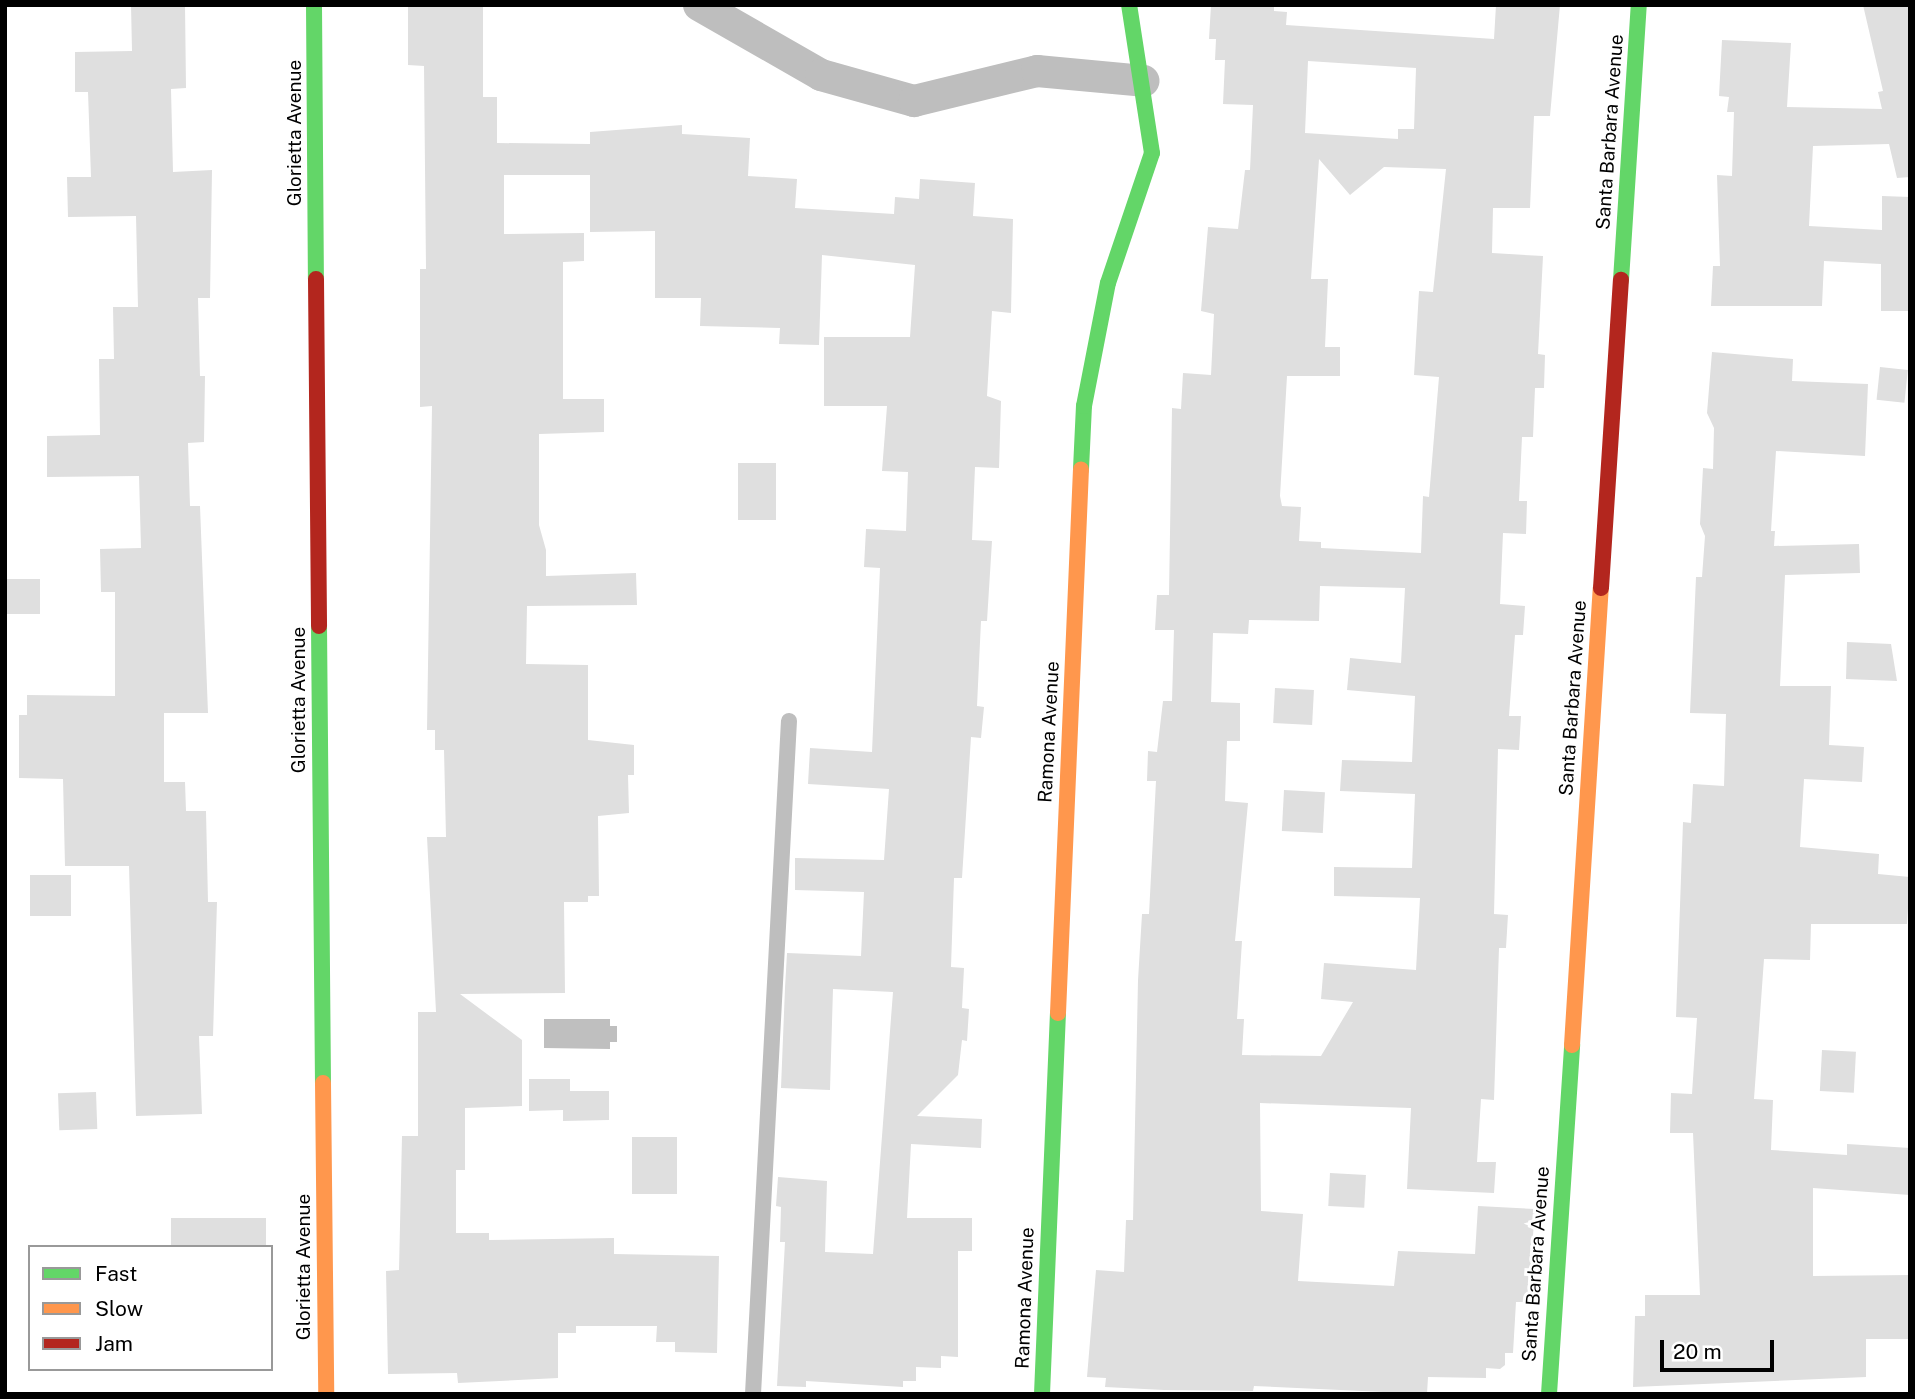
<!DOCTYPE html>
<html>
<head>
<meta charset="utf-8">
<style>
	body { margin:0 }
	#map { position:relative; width:1915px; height:1399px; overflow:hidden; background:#fff; font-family:"Public Sans",sans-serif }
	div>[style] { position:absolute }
	.water>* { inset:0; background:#bfbfbf }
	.building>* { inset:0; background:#dfdfdf; transform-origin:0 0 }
	.lane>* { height:16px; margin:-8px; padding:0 8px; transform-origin:8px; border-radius:8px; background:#bebebe }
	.street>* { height:32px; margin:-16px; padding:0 16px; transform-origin:16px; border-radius:16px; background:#bebebe }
	.fast>* { height:16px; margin:-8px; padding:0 8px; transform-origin:8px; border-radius:8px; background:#63d668 }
	.slow>* { height:16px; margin:-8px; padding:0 8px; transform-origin:8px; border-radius:8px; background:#ff974d }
	.jam>* { height:16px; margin:-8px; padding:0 8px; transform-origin:8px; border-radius:8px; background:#b3261e }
	span { translate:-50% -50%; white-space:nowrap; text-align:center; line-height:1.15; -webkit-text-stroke:6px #fff; paint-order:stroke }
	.street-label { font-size:19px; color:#000 }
	.frame { position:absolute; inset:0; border:7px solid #000; pointer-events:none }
	.legend { position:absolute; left:28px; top:1245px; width:245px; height:126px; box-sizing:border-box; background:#fff; border:2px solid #999; margin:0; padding:9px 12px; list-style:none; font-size:21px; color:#000 }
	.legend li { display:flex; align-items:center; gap:14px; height:35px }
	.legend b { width:35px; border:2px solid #999 }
	.scale { position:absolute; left:1660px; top:1340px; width:114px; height:32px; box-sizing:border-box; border:4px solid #000; border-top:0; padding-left:9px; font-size:21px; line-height:24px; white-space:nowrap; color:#000; -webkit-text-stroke:5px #fff; paint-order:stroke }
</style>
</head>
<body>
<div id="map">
	<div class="water">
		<i style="clip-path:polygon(544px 1019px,610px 1019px,610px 1026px,617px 1026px,617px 1042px,610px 1042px,610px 1049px,544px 1048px)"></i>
	</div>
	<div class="building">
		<i style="clip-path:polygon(131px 5px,185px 5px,186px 88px,171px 89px,173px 172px,212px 170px,210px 298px,198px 298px,200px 376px,205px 376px,204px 442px,188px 443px,190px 506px,200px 506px,208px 713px,164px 713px,164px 782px,185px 782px,186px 811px,206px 811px,208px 902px,217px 902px,213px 1036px,199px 1036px,202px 1114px,136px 1116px,129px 866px,65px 866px,63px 779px,19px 778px,19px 715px,27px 715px,27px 695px,115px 696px,115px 592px,101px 592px,100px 549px,141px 548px,139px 476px,47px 477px,47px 436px,100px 435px,99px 359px,114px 359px,113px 307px,138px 307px,136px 216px,68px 217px,67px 177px,91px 177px,88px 92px,75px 92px,75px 52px,132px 51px)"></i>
		<i style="clip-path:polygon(408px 5px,483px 5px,483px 97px,497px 97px,497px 143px,590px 144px,590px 132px,682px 125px,682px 134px,750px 138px,748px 176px,797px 179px,795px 208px,894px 214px,895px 197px,919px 199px,920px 179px,975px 183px,973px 216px,1013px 219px,1011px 313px,992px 311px,987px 396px,1001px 401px,999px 468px,975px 467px,972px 540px,992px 541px,987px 621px,981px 621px,977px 706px,984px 707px,981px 738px,971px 737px,962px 878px,954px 878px,951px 967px,964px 968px,962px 1008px,969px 1009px,967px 1041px,962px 1040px,958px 1075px,917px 1116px,982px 1119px,981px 1148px,911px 1144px,907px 1218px,972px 1218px,972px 1251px,958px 1251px,958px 1357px,941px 1356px,941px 1368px,916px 1367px,916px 1381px,903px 1381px,903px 1387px,806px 1381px,806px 1387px,777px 1386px,785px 1242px,780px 1242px,781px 1207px,776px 1206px,778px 1177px,827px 1181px,825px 1252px,873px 1254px,893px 992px,833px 989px,830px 1090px,781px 1088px,785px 988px,787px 953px,861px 956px,864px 892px,795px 890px,795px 858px,884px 860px,889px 789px,808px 784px,810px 748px,872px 752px,880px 568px,864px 567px,866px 529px,906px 531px,908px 472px,882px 471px,887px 406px,824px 406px,824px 337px,910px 337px,915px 265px,822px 255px,819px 345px,779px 344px,780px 328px,700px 326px,701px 298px,655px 298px,655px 231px,590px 232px,590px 175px,504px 175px,504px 234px,584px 233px,584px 261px,563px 262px,563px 399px,604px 399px,604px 432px,539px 434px,539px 525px,546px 550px,546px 576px,636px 573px,637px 605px,527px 606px,526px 664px,588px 665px,588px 740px,634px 745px,634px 775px,628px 775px,629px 813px,598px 816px,599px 896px,588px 896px,588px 902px,564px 902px,565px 993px,460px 994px,522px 1040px,522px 1106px,465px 1108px,465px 1170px,456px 1170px,456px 1233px,489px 1233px,489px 1240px,614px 1238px,614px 1254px,719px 1256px,717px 1353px,675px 1352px,675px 1342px,656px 1342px,657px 1326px,576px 1326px,576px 1333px,558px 1333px,558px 1378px,458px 1383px,457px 1373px,388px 1374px,386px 1271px,399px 1270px,402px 1136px,418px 1136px,418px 1012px,436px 1012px,427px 837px,446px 837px,444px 750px,435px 750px,435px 730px,427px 730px,432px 406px,420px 407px,420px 269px,426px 269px,424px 66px,408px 65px)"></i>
		<i style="clip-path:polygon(evenodd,1211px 5px,1274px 5px,1274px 11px,1287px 12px,1286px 25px,1494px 39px,1496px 5px,1560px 5px,1550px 116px,1534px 116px,1530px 208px,1493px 208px,1492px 253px,1543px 256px,1538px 354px,1545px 355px,1544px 388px,1535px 388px,1533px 437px,1522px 437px,1519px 501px,1527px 501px,1526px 534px,1503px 533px,1500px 604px,1525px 606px,1523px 635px,1515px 635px,1509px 716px,1521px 716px,1519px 750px,1498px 749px,1494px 914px,1508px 915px,1506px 948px,1499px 948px,1494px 1100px,1481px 1099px,1477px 1162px,1496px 1162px,1494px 1193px,1407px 1189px,1411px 1108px,1260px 1103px,1261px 1211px,1303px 1214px,1298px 1281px,1394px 1286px,1398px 1251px,1475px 1254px,1478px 1206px,1535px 1209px,1528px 1302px,1516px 1302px,1513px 1353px,1505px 1353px,1505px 1365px,1500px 1369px,1486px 1368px,1486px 1378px,1428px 1377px,1427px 1394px,1254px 1386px,1253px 1391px,1164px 1390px,1105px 1387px,1106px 1378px,1087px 1377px,1096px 1270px,1124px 1272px,1126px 1220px,1133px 1220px,1138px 980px,1142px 914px,1149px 914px,1156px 781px,1147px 781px,1148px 751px,1157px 752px,1163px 701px,1172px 701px,1174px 630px,1155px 630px,1157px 595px,1169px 595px,1172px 408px,1181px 409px,1183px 373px,1211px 375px,1214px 314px,1201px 311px,1208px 227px,1238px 229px,1245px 170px,1250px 170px,1253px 105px,1223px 104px,1225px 60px,1215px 60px,1216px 39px,1209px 39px,1211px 5px,1308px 61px,1416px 68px,1414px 129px,1398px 129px,1398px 139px,1305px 133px,1308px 61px,1211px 5px,1319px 159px,1350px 195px,1384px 167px,1446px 169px,1433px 292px,1419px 291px,1414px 375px,1439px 377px,1429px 497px,1423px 496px,1421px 553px,1321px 548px,1321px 542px,1299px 541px,1301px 507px,1282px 506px,1280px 496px,1287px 376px,1340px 376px,1340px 347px,1325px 347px,1328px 279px,1311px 279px,1319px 159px,1211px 5px,1320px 586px,1405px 588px,1401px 663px,1350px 658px,1347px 690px,1415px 696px,1412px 762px,1342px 760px,1340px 791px,1415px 794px,1412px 868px,1334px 867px,1334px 896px,1420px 898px,1416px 970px,1324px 963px,1321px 999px,1353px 1002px,1321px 1056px,1242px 1055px,1244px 1019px,1237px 1019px,1242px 941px,1235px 941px,1248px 803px,1225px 801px,1227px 741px,1240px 741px,1240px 703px,1211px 702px,1213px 633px,1248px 634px,1249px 620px,1319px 621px,1320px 586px)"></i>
		<i style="clip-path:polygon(1863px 5px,1910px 5px,1910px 177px,1897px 178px,1889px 144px,1813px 146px,1809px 226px,1882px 230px,1882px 196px,1910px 197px,1910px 311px,1881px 311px,1881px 264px,1824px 261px,1822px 306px,1711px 306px,1713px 266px,1720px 266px,1717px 175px,1732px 176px,1734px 112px,1727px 112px,1729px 97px,1719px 96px,1722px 40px,1791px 43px,1787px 107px,1882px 109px,1878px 92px,1883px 91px)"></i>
		<i style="clip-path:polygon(1712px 352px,1793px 359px,1792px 381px,1868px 384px,1865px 456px,1776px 451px,1771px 531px,1775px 531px,1774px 546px,1859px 544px,1860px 573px,1785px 575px,1780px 686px,1831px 686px,1829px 745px,1864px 747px,1862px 782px,1804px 779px,1800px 847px,1879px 854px,1878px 874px,1910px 877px,1907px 924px,1811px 924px,1810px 960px,1764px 959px,1754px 1099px,1773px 1100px,1771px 1150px,1847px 1155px,1847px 1144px,1910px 1148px,1910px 1195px,1813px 1188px,1813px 1276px,1910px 1275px,1910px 1339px,1866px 1339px,1866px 1377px,1633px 1387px,1635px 1316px,1645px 1316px,1645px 1295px,1700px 1295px,1693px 1133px,1670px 1133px,1671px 1093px,1692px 1094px,1697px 1018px,1676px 1017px,1683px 822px,1691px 823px,1693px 784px,1724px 786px,1726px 714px,1690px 713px,1696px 577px,1702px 577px,1705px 536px,1700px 524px,1703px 468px,1713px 469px,1714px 428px,1707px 413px)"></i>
		<i style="left:1880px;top:367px;width:28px;height:33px;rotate:6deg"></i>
		<i style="left:738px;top:463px;width:38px;height:57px"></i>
		<i style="left:40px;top:579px;width:35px;height:35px;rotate:90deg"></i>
		<i style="clip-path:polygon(1847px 642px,1891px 644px,1897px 681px,1846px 679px)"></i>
		<i style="left:1275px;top:688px;width:39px;height:35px;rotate:3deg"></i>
		<i style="left:1284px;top:790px;width:41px;height:41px;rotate:3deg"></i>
		<i style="left:30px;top:875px;width:41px;height:41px"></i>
		<i style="left:1822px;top:1050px;width:34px;height:41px;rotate:3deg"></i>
		<i style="clip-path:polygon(529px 1079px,570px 1079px,570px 1091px,609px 1091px,609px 1120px,563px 1121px,563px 1110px,529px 1111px)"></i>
		<i style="left:96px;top:1092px;width:37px;height:38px;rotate:88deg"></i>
		<i style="left:632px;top:1137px;width:45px;height:57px"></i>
		<i style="left:1330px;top:1173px;width:36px;height:33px;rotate:3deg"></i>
		<i style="left:266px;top:1218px;width:29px;height:95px;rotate:90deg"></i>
	</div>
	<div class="lane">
		<i style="left:753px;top:1394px;width:674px;rotate:-86.94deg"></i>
	</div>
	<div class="street">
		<i style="left:699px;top:5px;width:141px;rotate:29.8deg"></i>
		<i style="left:821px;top:75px;width:97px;rotate:15.6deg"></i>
		<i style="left:914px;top:101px;width:127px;rotate:-13.7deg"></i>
		<i style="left:1037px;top:71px;width:107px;rotate:5.3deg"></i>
	</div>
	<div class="fast">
		<i style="left:314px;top:5px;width:274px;rotate:89.6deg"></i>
		<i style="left:1621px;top:280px;width:276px;rotate:-86.3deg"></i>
		<i style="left:1081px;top:469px;width:63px;rotate:-87.3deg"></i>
		<i style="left:1084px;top:406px;width:125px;rotate:-79deg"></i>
		<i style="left:1108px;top:283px;width:137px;rotate:-71.3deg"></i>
		<i style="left:1152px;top:153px;width:150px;rotate:-98.8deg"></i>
		<i style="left:319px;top:626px;width:457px;rotate:89.5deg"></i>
		<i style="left:1042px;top:1394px;width:381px;rotate:-87.6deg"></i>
		<i style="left:1549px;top:1394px;width:350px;rotate:-86.2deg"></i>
	</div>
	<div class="slow">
		<i style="left:1058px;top:1013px;width:544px;rotate:-87.58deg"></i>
		<i style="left:1572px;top:1045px;width:458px;rotate:-86.4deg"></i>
		<i style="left:323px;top:1083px;width:311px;rotate:89.4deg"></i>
	</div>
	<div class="jam">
		<i style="left:316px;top:279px;width:347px;rotate:89.5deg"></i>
		<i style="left:1601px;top:588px;width:309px;rotate:-86.3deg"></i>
	</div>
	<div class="street-label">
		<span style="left:1610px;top:132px;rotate:-86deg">Santa Barbara Avenue</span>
		<span style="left:295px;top:133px;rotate:-90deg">Glorietta Avenue</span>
		<span style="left:1573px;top:698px;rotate:-86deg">Santa Barbara Avenue</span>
		<span style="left:299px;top:700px;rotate:-90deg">Glorietta Avenue</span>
		<span style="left:1049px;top:732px;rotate:-87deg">Ramona Avenue</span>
		<span style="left:1536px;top:1264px;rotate:-86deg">Santa Barbara Avenue</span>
		<span style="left:304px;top:1267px;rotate:-90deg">Glorietta Avenue</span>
		<span style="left:1025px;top:1298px;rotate:-88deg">Ramona Avenue</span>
	</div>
	<div class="frame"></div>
	<ul class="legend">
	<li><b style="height:9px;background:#63d668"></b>Fast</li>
	<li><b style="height:9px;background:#ff974d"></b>Slow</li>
	<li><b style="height:9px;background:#b3261e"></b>Jam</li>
	</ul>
	<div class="scale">20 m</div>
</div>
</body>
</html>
